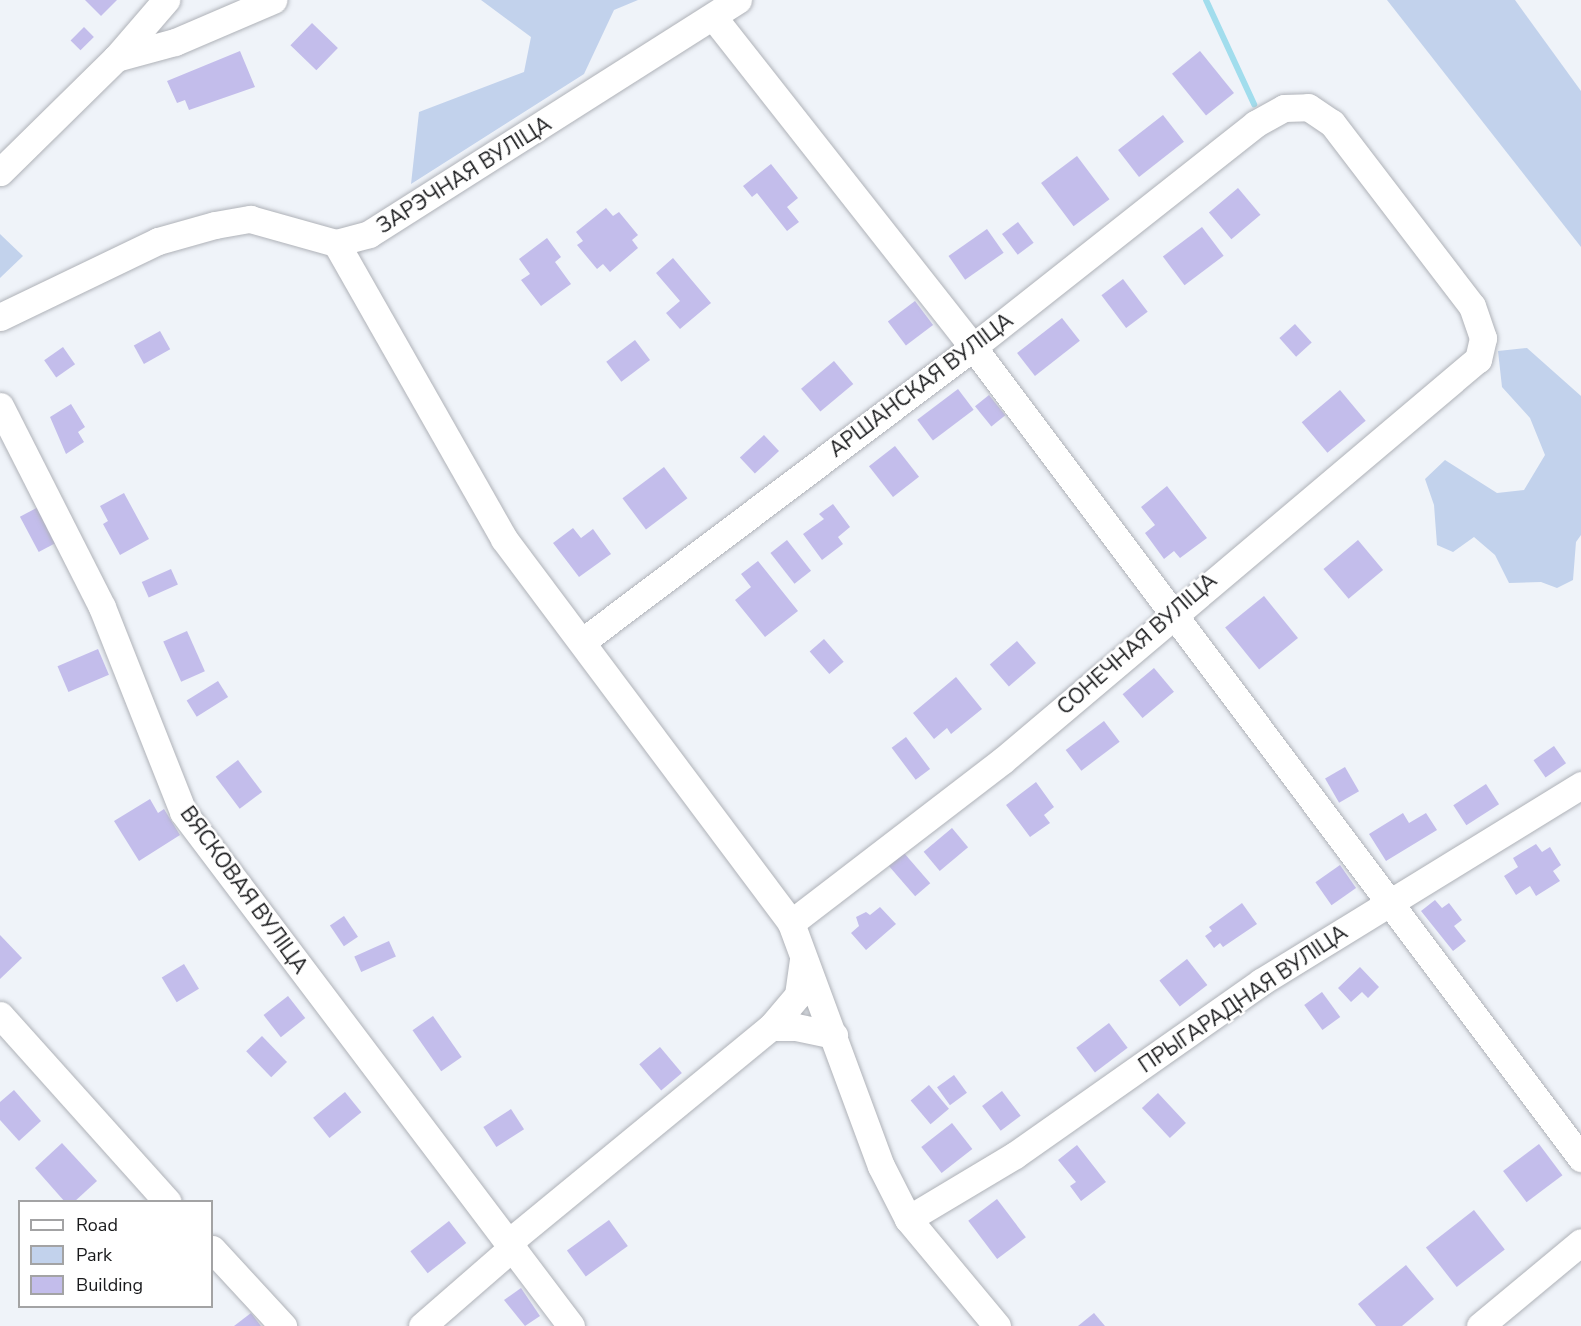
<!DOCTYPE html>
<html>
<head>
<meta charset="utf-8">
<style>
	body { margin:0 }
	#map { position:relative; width:1581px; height:1326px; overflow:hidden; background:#eff3f9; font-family:"Nunito Sans",sans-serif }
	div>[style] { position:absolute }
	.green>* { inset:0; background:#c2d2ec }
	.stream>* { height:6px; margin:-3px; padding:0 3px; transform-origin:3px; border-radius:3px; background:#a1dded }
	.building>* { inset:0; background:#c3bdeb; transform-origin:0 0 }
	.roads { filter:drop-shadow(0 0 2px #afb2b8) drop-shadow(0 0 2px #afb2b8) }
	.minor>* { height:27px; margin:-13.5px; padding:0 13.5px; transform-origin:13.5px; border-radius:13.5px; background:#fff }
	span { translate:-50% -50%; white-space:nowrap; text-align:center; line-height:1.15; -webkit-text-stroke:5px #fff; paint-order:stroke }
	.street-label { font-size:21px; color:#191a1c }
	.legend { position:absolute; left:18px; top:1200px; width:195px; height:108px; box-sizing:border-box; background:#fff; border:2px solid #a3a3a4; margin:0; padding:8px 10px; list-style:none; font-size:18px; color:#191a1c }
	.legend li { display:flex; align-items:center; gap:12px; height:30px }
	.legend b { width:30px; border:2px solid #a3a3a4 }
</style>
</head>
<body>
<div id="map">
	<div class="green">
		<i style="clip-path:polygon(481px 0,638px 0,614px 10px,584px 74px,411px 184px,419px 112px,524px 72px,531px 37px)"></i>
		<i style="clip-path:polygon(1387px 0,1515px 0,1581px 91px,1581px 247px)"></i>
		<i style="clip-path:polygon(0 234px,23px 256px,0 278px)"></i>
		<i style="clip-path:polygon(1527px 348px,1581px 396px,1581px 535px,1576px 542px,1573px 580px,1557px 588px,1541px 582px,1509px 583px,1495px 555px,1474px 537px,1453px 552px,1437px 545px,1434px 505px,1425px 479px,1445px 460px,1497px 493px,1524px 490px,1545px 455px,1530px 418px,1502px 387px,1498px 351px)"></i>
	</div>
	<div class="stream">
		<i style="left:1206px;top:0;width:115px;rotate:65.2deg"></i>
	</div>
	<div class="building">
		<i style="clip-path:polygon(85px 0,117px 0,101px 16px)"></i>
		<i style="left:312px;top:23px;width:36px;height:31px;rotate:44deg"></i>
		<i style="left:84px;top:27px;width:14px;height:19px;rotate:45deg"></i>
		<i style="clip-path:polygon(240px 51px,255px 87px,189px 110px,185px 100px,177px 103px,167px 81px)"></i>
		<i style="left:1200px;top:51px;width:54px;height:36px;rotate:51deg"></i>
		<i style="left:1163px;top:115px;width:34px;height:57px;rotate:52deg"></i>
		<i style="left:1077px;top:156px;width:54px;height:45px;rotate:53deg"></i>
		<i style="clip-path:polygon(771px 164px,798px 198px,787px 207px,799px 222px,787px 231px,757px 193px,752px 197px,743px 186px)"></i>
		<i style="left:1238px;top:188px;width:35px;height:38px;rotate:50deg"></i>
		<i style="clip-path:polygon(606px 208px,613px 216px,619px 212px,638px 235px,632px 240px,638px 248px,610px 272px,603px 264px,597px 269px,577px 245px,583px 241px,576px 232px)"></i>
		<i style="left:1018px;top:222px;width:26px;height:20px;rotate:53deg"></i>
		<i style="left:1202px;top:227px;width:36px;height:49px;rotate:53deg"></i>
		<i style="left:987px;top:229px;width:29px;height:47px;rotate:55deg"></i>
		<i style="clip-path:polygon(547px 238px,561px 257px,555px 262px,571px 284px,541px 306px,521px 280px,530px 274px,519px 259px)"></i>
		<i style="clip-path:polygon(673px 258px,711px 303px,680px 329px,666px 313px,680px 301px,656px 273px)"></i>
		<i style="left:1123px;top:279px;width:41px;height:27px;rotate:53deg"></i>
		<i style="left:915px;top:301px;width:30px;height:34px;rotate:53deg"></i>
		<i style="left:1062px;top:318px;width:29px;height:57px;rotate:52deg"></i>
		<i style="left:1295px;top:324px;width:25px;height:21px;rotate:48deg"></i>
		<i style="left:160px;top:331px;width:21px;height:30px;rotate:61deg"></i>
		<i style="left:635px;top:340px;width:25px;height:36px;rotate:53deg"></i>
		<i style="left:63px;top:347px;width:21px;height:23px;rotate:55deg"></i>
		<i style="left:834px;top:361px;width:30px;height:43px;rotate:50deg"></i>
		<i style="left:958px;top:389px;width:26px;height:51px;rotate:53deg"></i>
		<i style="left:1340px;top:390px;width:40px;height:50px;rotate:50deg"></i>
		<i style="left:989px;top:395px;width:26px;height:18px;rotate:51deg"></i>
		<i style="clip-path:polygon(71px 404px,85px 427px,78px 432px,84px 442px,66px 454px,50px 417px)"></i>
		<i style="left:764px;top:435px;width:22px;height:33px;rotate:47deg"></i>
		<i style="left:895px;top:446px;width:39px;height:33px;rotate:52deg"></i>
		<i style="left:664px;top:467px;width:39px;height:52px;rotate:53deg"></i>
		<i style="clip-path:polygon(1167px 486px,1207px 538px,1180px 558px,1174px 551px,1164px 559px,1145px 533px,1155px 525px,1141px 507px)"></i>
		<i style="clip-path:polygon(124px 493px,149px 539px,120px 555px,103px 524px,108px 521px,100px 506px)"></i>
		<i style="clip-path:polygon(833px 504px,850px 527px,838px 537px,843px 544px,822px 560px,803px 534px,824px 519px,819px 514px)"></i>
		<i style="left:42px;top:505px;width:40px;height:25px;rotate:62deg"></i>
		<i style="clip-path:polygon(573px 528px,581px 538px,593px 529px,611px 554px,579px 577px,553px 543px)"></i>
		<i style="left:787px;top:540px;width:39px;height:21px;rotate:52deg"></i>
		<i style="left:1358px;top:540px;width:39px;height:45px;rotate:50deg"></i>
		<i style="clip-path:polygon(758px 561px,798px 611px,765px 637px,735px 600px,751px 587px,741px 574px)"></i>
		<i style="left:171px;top:569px;width:17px;height:32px;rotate:66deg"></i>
		<i style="left:1264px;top:596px;width:54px;height:50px;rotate:51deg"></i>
		<i style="left:187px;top:631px;width:44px;height:26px;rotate:66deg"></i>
		<i style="left:824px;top:639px;width:30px;height:19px;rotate:49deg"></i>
		<i style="left:1017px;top:641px;width:29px;height:36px;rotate:49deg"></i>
		<i style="left:98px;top:649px;width:28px;height:44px;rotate:67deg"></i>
		<i style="left:1154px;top:668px;width:31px;height:41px;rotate:50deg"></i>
		<i style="clip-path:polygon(956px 677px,982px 709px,951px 734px,947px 728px,934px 739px,913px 713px)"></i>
		<i style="left:218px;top:681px;width:19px;height:37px;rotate:58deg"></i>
		<i style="left:1104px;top:721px;width:26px;height:48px;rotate:53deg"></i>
		<i style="left:906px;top:737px;width:40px;height:18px;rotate:53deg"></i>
		<i style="left:1554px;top:746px;width:21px;height:25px;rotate:55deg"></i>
		<i style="left:238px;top:760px;width:40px;height:28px;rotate:53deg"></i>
		<i style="left:1345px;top:767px;width:28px;height:23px;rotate:60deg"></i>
		<i style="clip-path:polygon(1036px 782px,1054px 807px,1044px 815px,1050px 823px,1030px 837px,1006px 805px)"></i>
		<i style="left:1486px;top:784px;width:24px;height:39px;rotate:57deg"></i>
		<i style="clip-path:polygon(150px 799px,158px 813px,164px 809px,180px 835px,139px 861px,114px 821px)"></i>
		<i style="clip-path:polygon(1403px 813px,1409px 823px,1426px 813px,1437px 830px,1386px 861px,1369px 834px)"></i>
		<i style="left:952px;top:828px;width:25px;height:37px;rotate:50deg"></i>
		<i style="clip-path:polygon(1536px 844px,1542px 852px,1550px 847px,1561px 865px,1553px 871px,1560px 881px,1536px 896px,1530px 886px,1516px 895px,1504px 876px,1518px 867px,1513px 858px)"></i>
		<i style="left:904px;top:853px;width:40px;height:20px;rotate:49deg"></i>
		<i style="left:1340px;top:865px;width:28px;height:30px;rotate:55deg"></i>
		<i style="clip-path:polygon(1435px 900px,1442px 908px,1449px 903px,1462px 920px,1454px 926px,1466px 941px,1453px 951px,1421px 911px)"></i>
		<i style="clip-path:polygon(1242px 903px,1257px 924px,1223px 947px,1220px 943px,1214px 948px,1205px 936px,1212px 931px,1209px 927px)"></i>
		<i style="clip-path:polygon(880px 907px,896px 924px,866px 950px,851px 933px,859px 926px,856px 917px,866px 912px,870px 915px)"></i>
		<i style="left:344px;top:916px;width:25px;height:17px;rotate:56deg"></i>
		<i style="clip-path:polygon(0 935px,22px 958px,0 979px)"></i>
		<i style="left:389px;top:941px;width:17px;height:38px;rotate:66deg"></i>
		<i style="left:1187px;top:959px;width:33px;height:35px;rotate:52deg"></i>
		<i style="left:184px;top:964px;width:29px;height:26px;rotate:59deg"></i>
		<i style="clip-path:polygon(1360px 967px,1379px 987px,1368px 998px,1362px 992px,1351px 1002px,1338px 988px)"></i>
		<i style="left:1322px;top:992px;width:31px;height:22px;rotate:54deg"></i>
		<i style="left:288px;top:996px;width:28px;height:31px;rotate:52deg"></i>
		<i style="left:433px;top:1016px;width:50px;height:25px;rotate:55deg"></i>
		<i style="left:1109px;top:1023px;width:31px;height:41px;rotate:53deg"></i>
		<i style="left:262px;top:1036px;width:36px;height:22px;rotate:46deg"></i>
		<i style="left:660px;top:1047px;width:34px;height:27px;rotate:50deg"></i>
		<i style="left:954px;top:1075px;width:22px;height:21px;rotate:54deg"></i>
		<i style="left:929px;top:1085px;width:31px;height:24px;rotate:50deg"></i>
		<i style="clip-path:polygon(14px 1090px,41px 1121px,19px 1141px,0 1120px,0 1102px)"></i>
		<i style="left:1002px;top:1091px;width:31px;height:25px;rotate:53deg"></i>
		<i style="left:345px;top:1092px;width:26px;height:41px;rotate:51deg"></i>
		<i style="left:1158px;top:1093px;width:41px;height:22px;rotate:47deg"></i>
		<i style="left:511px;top:1109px;width:24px;height:33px;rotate:57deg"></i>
		<i style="left:952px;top:1123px;width:33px;height:39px;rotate:52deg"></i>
		<i style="clip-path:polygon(62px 1143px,97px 1181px,74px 1202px,65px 1202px,35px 1168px)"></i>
		<i style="left:1539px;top:1144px;width:39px;height:45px;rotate:53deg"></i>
		<i style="clip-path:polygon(1077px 1145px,1106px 1182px,1081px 1201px,1070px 1186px,1076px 1182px,1058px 1160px)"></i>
		<i style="left:997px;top:1199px;width:48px;height:36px;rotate:53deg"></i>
		<i style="left:1474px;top:1210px;width:50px;height:61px;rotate:52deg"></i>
		<i style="left:609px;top:1220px;width:32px;height:52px;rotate:54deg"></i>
		<i style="left:449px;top:1221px;width:28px;height:49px;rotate:52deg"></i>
		<i style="clip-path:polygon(1406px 1265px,1434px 1299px,1402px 1326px,1376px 1326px,1358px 1304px)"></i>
		<i style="clip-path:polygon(521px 1288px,540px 1316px,525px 1326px,504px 1300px)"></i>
		<i style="clip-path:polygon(251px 1313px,261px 1326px,234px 1326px)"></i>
		<i style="clip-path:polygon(1094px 1313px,1105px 1326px,1078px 1326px)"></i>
	</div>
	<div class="roads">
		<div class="minor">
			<i style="left:714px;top:18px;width:419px;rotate:51.8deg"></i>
			<i style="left:973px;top:347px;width:1014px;rotate:53.14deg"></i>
			<i style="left:116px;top:58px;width:77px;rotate:-49.2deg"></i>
			<i style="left:0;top:172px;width:163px;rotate:-44.5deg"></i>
			<i style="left:116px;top:58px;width:61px;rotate:-15.2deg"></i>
			<i style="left:175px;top:42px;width:107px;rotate:-23.2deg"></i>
			<i style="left:336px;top:243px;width:340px;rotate:60.4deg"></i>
			<i style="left:504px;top:539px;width:479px;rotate:53.2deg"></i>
			<i style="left:791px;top:923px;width:259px;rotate:69.7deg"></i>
			<i style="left:881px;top:1166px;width:59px;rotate:63deg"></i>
			<i style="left:908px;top:1219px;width:139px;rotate:50.2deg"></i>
			<i style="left:0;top:317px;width:175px;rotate:-25.7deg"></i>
			<i style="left:158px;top:241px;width:59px;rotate:-15.7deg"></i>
			<i style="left:215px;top:225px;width:36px;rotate:-10deg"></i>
			<i style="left:250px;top:219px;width:89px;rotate:15.6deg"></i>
			<i style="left:336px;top:243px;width:34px;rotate:-15deg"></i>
			<i style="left:369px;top:234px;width:437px;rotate:-32.4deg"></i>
			<i style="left:0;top:406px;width:225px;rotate:63.1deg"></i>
			<i style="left:102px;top:607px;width:220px;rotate:68.4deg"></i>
			<i style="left:183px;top:812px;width:644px;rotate:52.95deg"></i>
			<i style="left:583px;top:641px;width:488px;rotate:-37deg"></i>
			<i style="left:973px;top:347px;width:360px;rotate:-38.3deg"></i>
			<i style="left:1255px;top:124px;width:33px;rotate:-29deg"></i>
			<i style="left:1284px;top:108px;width:24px;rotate:-2deg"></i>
			<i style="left:1308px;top:107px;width:29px;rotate:34deg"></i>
			<i style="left:1332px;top:123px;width:230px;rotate:52.6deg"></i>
			<i style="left:1472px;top:306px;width:34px;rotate:71deg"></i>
			<i style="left:1483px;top:338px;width:22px;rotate:103deg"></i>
			<i style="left:1478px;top:359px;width:623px;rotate:139.82deg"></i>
			<i style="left:1002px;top:761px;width:266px;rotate:142.5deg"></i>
			<i style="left:0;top:1015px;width:251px;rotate:48.1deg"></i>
			<i style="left:771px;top:1027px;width:25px"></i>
			<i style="left:796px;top:1027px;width:39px;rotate:12deg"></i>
			<i style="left:908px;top:1219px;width:125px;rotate:-30.9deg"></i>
			<i style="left:1015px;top:1155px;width:301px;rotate:-35.1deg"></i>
			<i style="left:1261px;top:982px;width:376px;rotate:-31.6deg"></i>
			<i style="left:509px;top:1242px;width:339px;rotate:-39.4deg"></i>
			<i style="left:771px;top:1027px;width:42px;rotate:-49.8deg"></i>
			<i style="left:798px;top:995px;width:37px;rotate:-82deg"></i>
			<i style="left:212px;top:1249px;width:105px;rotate:47.3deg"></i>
			<i style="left:422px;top:1326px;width:121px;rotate:-41deg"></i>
			<i style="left:1480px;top:1326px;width:131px;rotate:-39.7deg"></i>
		</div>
	</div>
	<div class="street-label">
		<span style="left:464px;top:175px;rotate:-32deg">ЗАРЭЧНАЯ ВУЛІЦА</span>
		<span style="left:921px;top:385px;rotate:-37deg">АРШАНСКАЯ ВУЛІЦА</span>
		<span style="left:1137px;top:644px;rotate:-41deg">СОНЕЧНАЯ ВУЛІЦА</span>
		<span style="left:244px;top:890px;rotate:54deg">ВЯСКОВАЯ ВУЛІЦА</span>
		<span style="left:1243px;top:999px;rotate:-34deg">ПРЫГАРАДНАЯ ВУЛІЦА</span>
	</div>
	<ul class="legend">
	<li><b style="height:8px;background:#fff"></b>Road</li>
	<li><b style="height:16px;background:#c2d2ec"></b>Park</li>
	<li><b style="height:16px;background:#c3bdeb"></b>Building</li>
	</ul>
</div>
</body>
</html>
